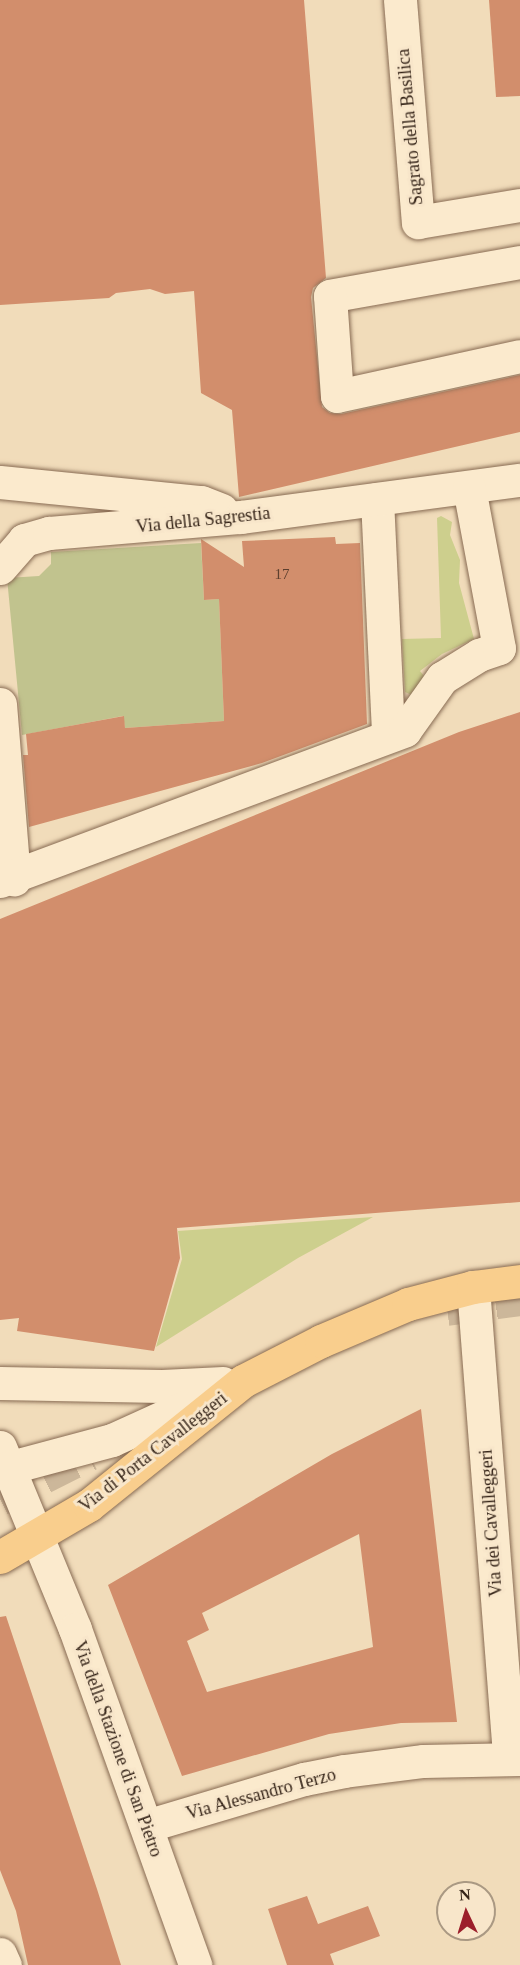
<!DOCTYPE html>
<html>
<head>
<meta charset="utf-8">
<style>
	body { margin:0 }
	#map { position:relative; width:520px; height:1965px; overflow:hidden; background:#f1dcba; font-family:"Times New Roman",serif }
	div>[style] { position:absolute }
	.green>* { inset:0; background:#cdcf8d }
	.cemetery>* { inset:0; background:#c1c38e }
	.building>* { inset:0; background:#d28e6c }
	.major-tunnel>* { height:33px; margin-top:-16.5px; transform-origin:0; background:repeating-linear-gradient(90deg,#ccb79a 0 33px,transparent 0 49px) }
	.roads { filter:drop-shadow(0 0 2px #886b53) drop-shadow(0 0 2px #886b53) }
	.minor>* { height:33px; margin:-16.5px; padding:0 16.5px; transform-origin:16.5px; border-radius:16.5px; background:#fbeacd }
	.major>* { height:33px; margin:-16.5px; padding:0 16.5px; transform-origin:16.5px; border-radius:16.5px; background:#f9ce8d }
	span { translate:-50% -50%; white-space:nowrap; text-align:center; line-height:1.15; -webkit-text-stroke:6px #f8e6ca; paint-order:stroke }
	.number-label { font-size:15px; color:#5d3f2e }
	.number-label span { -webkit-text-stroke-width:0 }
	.street-label { font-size:18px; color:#362519 }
	.north { position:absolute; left:436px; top:1881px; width:60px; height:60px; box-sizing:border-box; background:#f8e6ca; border:2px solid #aa9983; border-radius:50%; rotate:356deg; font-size:16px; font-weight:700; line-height:24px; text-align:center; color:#362519 }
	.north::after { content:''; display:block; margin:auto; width:21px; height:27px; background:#9c1f2b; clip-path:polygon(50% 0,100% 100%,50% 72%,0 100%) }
</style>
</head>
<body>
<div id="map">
	<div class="green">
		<i style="clip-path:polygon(441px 516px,452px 522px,450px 535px,460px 560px,459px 583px,474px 639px,442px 654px,420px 671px,424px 676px,416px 697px,405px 692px,402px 639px,441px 638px,437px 518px)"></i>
		<i style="clip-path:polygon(373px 1217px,298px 1258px,156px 1347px,182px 1259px,178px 1231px)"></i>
	</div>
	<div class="cemetery">
		<i style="clip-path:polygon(201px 543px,204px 600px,219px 599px,224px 721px,125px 728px,123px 716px,22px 735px,7px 578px,39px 576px,51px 564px,51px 552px)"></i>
	</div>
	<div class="building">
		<i style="clip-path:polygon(0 0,304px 0,326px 278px,313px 288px,311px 297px,322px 407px,330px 413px,341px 414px,520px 375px,520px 432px,239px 497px,232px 410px,201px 393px,194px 291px,165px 294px,150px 289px,116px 293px,109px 298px,0 305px)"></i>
		<i style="clip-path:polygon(489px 0,520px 0,520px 96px,496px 97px)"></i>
		<i style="clip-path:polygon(335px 537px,336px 544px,360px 543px,367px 724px,262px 763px,29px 827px,23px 755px,28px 755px,26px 734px,124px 716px,125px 728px,224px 721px,219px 599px,204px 600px,201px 539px,244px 567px,242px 541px)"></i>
		<i style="clip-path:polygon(520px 712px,520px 1202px,177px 1228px,180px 1258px,154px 1351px,17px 1331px,19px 1318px,0 1320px,0 919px,459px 732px)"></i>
		<i style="clip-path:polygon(evenodd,421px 1409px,457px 1722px,401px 1723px,329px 1734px,182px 1776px,108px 1585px,332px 1454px,421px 1409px,359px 1534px,373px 1647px,207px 1692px,187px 1641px,209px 1630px,202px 1613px,359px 1534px)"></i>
		<i style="clip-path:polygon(6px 1616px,97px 1889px,121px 1965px,28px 1965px,16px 1911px,0 1870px,0 1617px)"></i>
		<i style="clip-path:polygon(307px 1896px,318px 1924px,368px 1906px,380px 1936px,330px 1954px,334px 1965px,287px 1965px,268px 1909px)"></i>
	</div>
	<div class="major-tunnel">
		<i style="left:447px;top:1309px;width:74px;rotate:-7.8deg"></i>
		<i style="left:0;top:1499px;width:100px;rotate:-26.8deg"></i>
	</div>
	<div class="roads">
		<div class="minor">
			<i style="left:400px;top:0;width:223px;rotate:85.4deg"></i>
			<i style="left:418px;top:222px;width:103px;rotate:-9.5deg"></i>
			<i style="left:520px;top:262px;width:193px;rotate:169.9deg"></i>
			<i style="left:330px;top:296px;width:100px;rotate:86deg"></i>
			<i style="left:337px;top:396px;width:187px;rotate:-12.3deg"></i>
			<i style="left:0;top:482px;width:202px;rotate:5.7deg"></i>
			<i style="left:201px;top:502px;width:22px;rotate:21deg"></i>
			<i style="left:377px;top:499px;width:236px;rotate:87.3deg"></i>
			<i style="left:0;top:568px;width:37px;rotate:-49deg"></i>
			<i style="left:24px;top:540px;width:26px;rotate:-16deg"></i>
			<i style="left:49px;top:533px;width:193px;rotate:-4.8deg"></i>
			<i style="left:241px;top:517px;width:281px;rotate:-7.6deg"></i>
			<i style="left:0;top:704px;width:176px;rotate:85.4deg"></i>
			<i style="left:0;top:881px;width:432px;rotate:-20.4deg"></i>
			<i style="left:405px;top:730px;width:64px;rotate:-54.6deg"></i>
			<i style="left:442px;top:678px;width:44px;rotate:-31.9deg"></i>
			<i style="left:479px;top:655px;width:21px;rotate:-19deg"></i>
			<i style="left:499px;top:648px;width:163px;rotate:-100.6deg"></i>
			<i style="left:473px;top:1287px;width:472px;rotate:85.6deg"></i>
			<i style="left:0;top:1383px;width:162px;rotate:1.1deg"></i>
			<i style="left:162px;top:1386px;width:61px;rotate:-2.8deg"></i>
			<i style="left:0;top:1447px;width:197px;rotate:67.6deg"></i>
			<i style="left:75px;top:1629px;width:357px;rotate:70.3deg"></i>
			<i style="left:0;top:1470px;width:116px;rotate:-15deg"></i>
			<i style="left:112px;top:1440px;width:121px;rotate:-24.4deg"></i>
			<i style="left:146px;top:1826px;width:165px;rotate:-16.6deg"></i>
			<i style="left:304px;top:1779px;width:41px;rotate:-11.3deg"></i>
			<i style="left:344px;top:1771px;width:80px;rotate:-7.2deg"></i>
			<i style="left:423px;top:1761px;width:97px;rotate:-1.2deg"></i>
			<i style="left:0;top:1954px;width:12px;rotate:66deg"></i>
		</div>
		<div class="major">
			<i style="left:0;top:1557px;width:103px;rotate:-30.3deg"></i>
			<i style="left:89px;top:1505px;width:198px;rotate:-38.8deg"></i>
			<i style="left:243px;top:1381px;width:88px;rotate:-27.1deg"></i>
			<i style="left:321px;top:1341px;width:95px;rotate:-23deg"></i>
			<i style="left:408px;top:1304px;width:67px;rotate:-14.7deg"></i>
			<i style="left:473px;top:1287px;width:47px;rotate:-7.3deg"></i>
		</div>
	</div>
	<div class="number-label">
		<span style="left:282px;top:575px">17</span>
	</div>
	<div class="street-label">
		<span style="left:410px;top:127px;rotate:-95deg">Sagrato della Basilica</span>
		<span style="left:203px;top:520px;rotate:-6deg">Via della Sagrestia</span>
		<span style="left:153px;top:1452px;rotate:-38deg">Via di Porta Cavalleggeri</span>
		<span style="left:491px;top:1523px;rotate:-94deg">Via dei Cavalleggeri</span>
		<span style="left:118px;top:1749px;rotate:70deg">Via della Stazione di San Pietro</span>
		<span style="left:261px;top:1794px;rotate:-15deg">Via Alessandro Terzo</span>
	</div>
	<div class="north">N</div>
</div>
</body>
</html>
